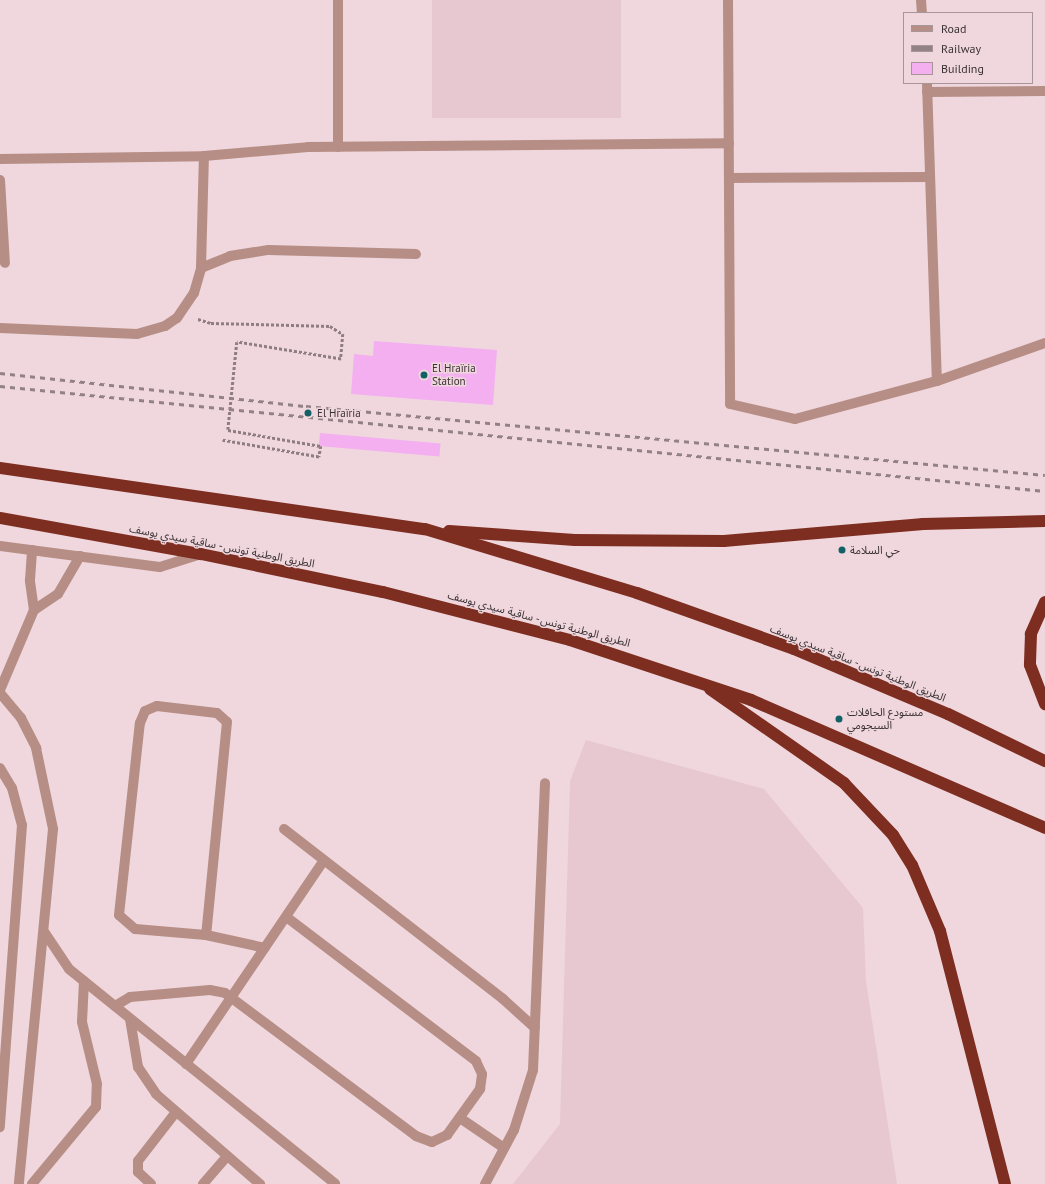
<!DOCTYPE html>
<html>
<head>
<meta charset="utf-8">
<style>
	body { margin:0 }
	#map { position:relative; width:1045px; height:1184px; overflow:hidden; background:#efd7dd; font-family:"PT Sans","Noto Sans Arabic",sans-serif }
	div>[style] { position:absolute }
	.built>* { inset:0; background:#e7c8d1; transform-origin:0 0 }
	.building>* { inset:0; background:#f3aff0; transform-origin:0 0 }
	.path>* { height:2.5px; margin-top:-1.25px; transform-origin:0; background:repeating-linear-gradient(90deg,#8e7e82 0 3px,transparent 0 5px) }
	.lane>* { height:10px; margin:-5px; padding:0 5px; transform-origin:5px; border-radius:5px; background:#b68e85 }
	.street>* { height:10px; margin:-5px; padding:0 5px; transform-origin:5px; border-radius:5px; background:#b68e85 }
	.highway>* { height:12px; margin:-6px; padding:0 6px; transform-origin:6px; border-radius:6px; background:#7e2e21 }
	.rail>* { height:3px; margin-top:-1.5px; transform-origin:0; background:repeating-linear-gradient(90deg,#928286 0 5px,transparent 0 10px) }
	.dots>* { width:11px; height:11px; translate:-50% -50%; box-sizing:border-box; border:2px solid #efd7dd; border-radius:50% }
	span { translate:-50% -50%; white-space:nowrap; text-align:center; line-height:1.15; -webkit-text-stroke:3px #efd7dd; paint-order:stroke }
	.poi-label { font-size:11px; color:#3a3134 }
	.left { translate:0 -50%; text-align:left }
	.street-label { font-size:11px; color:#3a3134 }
	.legend { position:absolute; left:903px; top:12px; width:130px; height:72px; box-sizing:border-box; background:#efd7dd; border:1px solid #a79599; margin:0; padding:5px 7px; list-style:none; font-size:12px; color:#3a3134 }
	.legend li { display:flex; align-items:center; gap:8px; height:20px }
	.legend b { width:20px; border:1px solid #a79599 }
</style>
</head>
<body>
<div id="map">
	<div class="built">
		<i style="left:432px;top:0;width:189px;height:118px"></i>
		<i style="clip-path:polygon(586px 740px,764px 789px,863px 908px,866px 981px,897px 1184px,513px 1184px,560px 1124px,570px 781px)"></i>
	</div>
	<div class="building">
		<i style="clip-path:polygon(374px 341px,497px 350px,493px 405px,351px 394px,354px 354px,373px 356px)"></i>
		<i style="left:320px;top:433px;width:121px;height:13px;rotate:5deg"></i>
	</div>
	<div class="path">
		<i style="left:198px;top:319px;width:14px;rotate:17deg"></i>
		<i style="left:211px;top:323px;width:119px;rotate:1.4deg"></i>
		<i style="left:330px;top:326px;width:15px;rotate:32deg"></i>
		<i style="left:343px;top:334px;width:25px;rotate:95deg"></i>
		<i style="left:341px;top:359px;width:105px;rotate:-170.7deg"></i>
		<i style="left:237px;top:342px;width:88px;rotate:95.8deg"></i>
		<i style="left:228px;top:430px;width:94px;rotate:9.8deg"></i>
		<i style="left:321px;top:446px;width:11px;rotate:100deg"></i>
		<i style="left:319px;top:457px;width:98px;rotate:-170.1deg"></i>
	</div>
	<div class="lane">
		<i style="left:34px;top:610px;width:29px;rotate:-34deg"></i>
		<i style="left:58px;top:594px;width:44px;rotate:-59.9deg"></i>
		<i style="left:0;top:690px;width:87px;rotate:-67deg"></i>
		<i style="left:34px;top:610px;width:30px;rotate:-98deg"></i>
		<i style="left:30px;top:580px;width:30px;rotate:-86deg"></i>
		<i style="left:0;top:693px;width:33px;rotate:50deg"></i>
		<i style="left:21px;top:718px;width:34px;rotate:63deg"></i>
		<i style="left:36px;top:748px;width:83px;rotate:78.1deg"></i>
		<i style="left:53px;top:829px;width:357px;rotate:95.5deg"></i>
		<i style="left:157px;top:706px;width:60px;rotate:6.7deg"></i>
		<i style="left:217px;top:713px;width:13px;rotate:42deg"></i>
		<i style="left:227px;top:722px;width:214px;rotate:95.6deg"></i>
		<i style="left:206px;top:935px;width:71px;rotate:-175.2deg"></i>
		<i style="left:135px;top:929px;width:21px;rotate:-139deg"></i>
		<i style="left:119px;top:915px;width:193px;rotate:-83.8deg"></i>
		<i style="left:140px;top:723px;width:13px;rotate:-67deg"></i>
		<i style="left:145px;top:711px;width:13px;rotate:-23deg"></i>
		<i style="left:0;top:768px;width:23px;rotate:59deg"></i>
		<i style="left:12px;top:788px;width:38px;rotate:75deg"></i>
		<i style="left:22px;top:825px;width:303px;rotate:94.2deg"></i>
		<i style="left:284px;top:829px;width:277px;rotate:37.8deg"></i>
		<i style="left:503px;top:999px;width:43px;rotate:42.2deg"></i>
		<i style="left:45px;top:933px;width:43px;rotate:56.3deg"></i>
		<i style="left:69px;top:969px;width:342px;rotate:38.9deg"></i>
		<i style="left:206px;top:935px;width:60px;rotate:12.4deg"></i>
		<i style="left:115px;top:1006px;width:17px;rotate:-31deg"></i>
		<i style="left:130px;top:997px;width:80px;rotate:-5deg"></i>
		<i style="left:210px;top:990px;width:15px;rotate:11deg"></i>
		<i style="left:225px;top:993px;width:239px;rotate:36.8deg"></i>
		<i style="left:416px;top:1136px;width:17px;rotate:21deg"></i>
		<i style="left:432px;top:1142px;width:17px;rotate:-25deg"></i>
		<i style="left:447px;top:1135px;width:57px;rotate:-54.3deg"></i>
		<i style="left:480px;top:1089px;width:15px;rotate:-82deg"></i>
		<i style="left:482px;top:1074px;width:14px;rotate:-115deg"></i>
		<i style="left:476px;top:1061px;width:238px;rotate:-142.8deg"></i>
		<i style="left:130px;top:1019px;width:49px;rotate:80.5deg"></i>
		<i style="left:138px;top:1067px;width:32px;rotate:56deg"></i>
		<i style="left:156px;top:1094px;width:138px;rotate:40.9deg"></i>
		<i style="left:186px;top:1064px;width:246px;rotate:-55.9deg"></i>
		<i style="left:460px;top:1118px;width:53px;rotate:34.3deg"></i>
		<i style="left:32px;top:1184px;width:100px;rotate:-50.3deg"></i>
		<i style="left:96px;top:1107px;width:23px;rotate:-88deg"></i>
		<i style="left:97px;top:1084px;width:64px;rotate:-103.6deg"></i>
		<i style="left:82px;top:1022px;width:41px;rotate:-87.2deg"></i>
		<i style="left:151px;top:1184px;width:18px;rotate:-137deg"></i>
		<i style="left:138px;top:1172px;width:11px;rotate:-90deg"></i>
		<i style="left:138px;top:1161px;width:62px;rotate:-52.2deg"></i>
		<i style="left:203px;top:1184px;width:37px;rotate:-49deg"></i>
		<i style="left:485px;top:1184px;width:61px;rotate:-61.8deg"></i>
		<i style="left:514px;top:1130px;width:63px;rotate:-72.4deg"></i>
		<i style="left:533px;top:1070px;width:287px;rotate:-87.6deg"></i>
	</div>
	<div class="street">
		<i style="left:338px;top:0;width:147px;rotate:90deg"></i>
		<i style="left:728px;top:0;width:404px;rotate:89.7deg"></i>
		<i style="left:730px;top:404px;width:67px;rotate:13deg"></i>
		<i style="left:795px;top:419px;width:147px;rotate:-15deg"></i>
		<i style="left:937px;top:381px;width:114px;rotate:-19.4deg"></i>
		<i style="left:921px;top:0;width:13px;rotate:86deg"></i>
		<i style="left:927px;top:83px;width:298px;rotate:88.1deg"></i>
		<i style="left:927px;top:92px;width:118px;rotate:-0.5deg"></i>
		<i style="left:0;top:159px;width:204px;rotate:-0.8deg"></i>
		<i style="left:204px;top:156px;width:104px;rotate:-4.9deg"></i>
		<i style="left:308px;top:147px;width:421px;rotate:-0.5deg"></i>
		<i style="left:729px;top:178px;width:199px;rotate:-0.3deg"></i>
		<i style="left:0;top:180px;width:83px;rotate:86.6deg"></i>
		<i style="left:201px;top:268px;width:31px;rotate:-22deg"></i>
		<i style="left:230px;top:256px;width:39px;rotate:-9deg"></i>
		<i style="left:269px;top:250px;width:147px;rotate:1.6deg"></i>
		<i style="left:0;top:328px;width:137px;rotate:2.5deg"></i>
		<i style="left:137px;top:334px;width:29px;rotate:-16deg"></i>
		<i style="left:165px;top:326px;width:14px;rotate:-34deg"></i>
		<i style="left:177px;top:318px;width:30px;rotate:-56deg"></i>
		<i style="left:194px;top:293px;width:26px;rotate:-74deg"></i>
		<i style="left:201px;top:268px;width:112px;rotate:-88.5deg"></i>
		<i style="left:0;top:546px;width:161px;rotate:7.5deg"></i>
		<i style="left:160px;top:567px;width:43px;rotate:-17.6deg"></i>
	</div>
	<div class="highway">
		<i style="left:0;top:468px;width:429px;rotate:8.2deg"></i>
		<i style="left:425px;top:529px;width:221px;rotate:16.8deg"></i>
		<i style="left:637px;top:593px;width:167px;rotate:19.6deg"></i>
		<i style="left:794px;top:649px;width:167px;rotate:22.9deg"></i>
		<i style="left:948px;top:714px;width:108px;rotate:25.9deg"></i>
		<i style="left:0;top:518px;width:204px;rotate:10.2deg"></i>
		<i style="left:201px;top:554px;width:186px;rotate:11.8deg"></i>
		<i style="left:383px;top:592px;width:193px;rotate:14.4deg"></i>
		<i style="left:570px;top:640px;width:191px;rotate:18.3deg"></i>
		<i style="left:751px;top:700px;width:321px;rotate:23.5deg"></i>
		<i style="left:449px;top:531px;width:126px;rotate:4.1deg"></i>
		<i style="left:575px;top:540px;width:149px;rotate:0.4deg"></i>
		<i style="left:724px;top:541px;width:200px;rotate:-4.9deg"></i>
		<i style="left:923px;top:524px;width:122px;rotate:-1.4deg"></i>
		<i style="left:1045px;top:602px;width:35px;rotate:114deg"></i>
		<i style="left:1031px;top:634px;width:31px;rotate:92deg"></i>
		<i style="left:1030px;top:665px;width:42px;rotate:69deg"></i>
		<i style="left:710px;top:689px;width:164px;rotate:35deg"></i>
		<i style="left:844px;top:783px;width:71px;rotate:46.7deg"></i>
		<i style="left:893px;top:835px;width:36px;rotate:58deg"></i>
		<i style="left:912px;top:865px;width:72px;rotate:67deg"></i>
		<i style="left:940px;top:931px;width:261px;rotate:75.6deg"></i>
	</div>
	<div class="rail">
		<i style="left:0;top:373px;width:308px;rotate:6.2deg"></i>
		<i style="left:306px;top:406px;width:742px;rotate:5.33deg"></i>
		<i style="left:0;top:386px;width:1050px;rotate:5.74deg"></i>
	</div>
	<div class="dots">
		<i style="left:424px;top:375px;background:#116167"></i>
		<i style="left:308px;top:413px;background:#116167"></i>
		<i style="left:842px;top:550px;background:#116167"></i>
		<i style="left:839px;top:719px;background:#116167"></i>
	</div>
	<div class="poi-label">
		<span class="left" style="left:432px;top:375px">El Hraïria<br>Station</span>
		<span class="left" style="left:317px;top:413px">El Hraïria</span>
		<span class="left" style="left:850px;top:550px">حي السلامة</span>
		<span class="left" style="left:847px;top:719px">مستودع الحافلات<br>السيجومي</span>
	</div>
	<div class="street-label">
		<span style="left:222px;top:546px;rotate:11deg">الطريق الوطنية تونس - ساقية سيدي يوسف</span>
		<span style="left:539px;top:619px;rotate:15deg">الطريق الوطنية تونس - ساقية سيدي يوسف</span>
		<span style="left:858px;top:663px;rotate:22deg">الطريق الوطنية تونس - ساقية سيدي يوسف</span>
	</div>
	<ul class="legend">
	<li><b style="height:5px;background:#b68e85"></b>Road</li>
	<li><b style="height:5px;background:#928286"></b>Railway</li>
	<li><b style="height:11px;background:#f3aff0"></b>Building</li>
	</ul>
</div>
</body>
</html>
